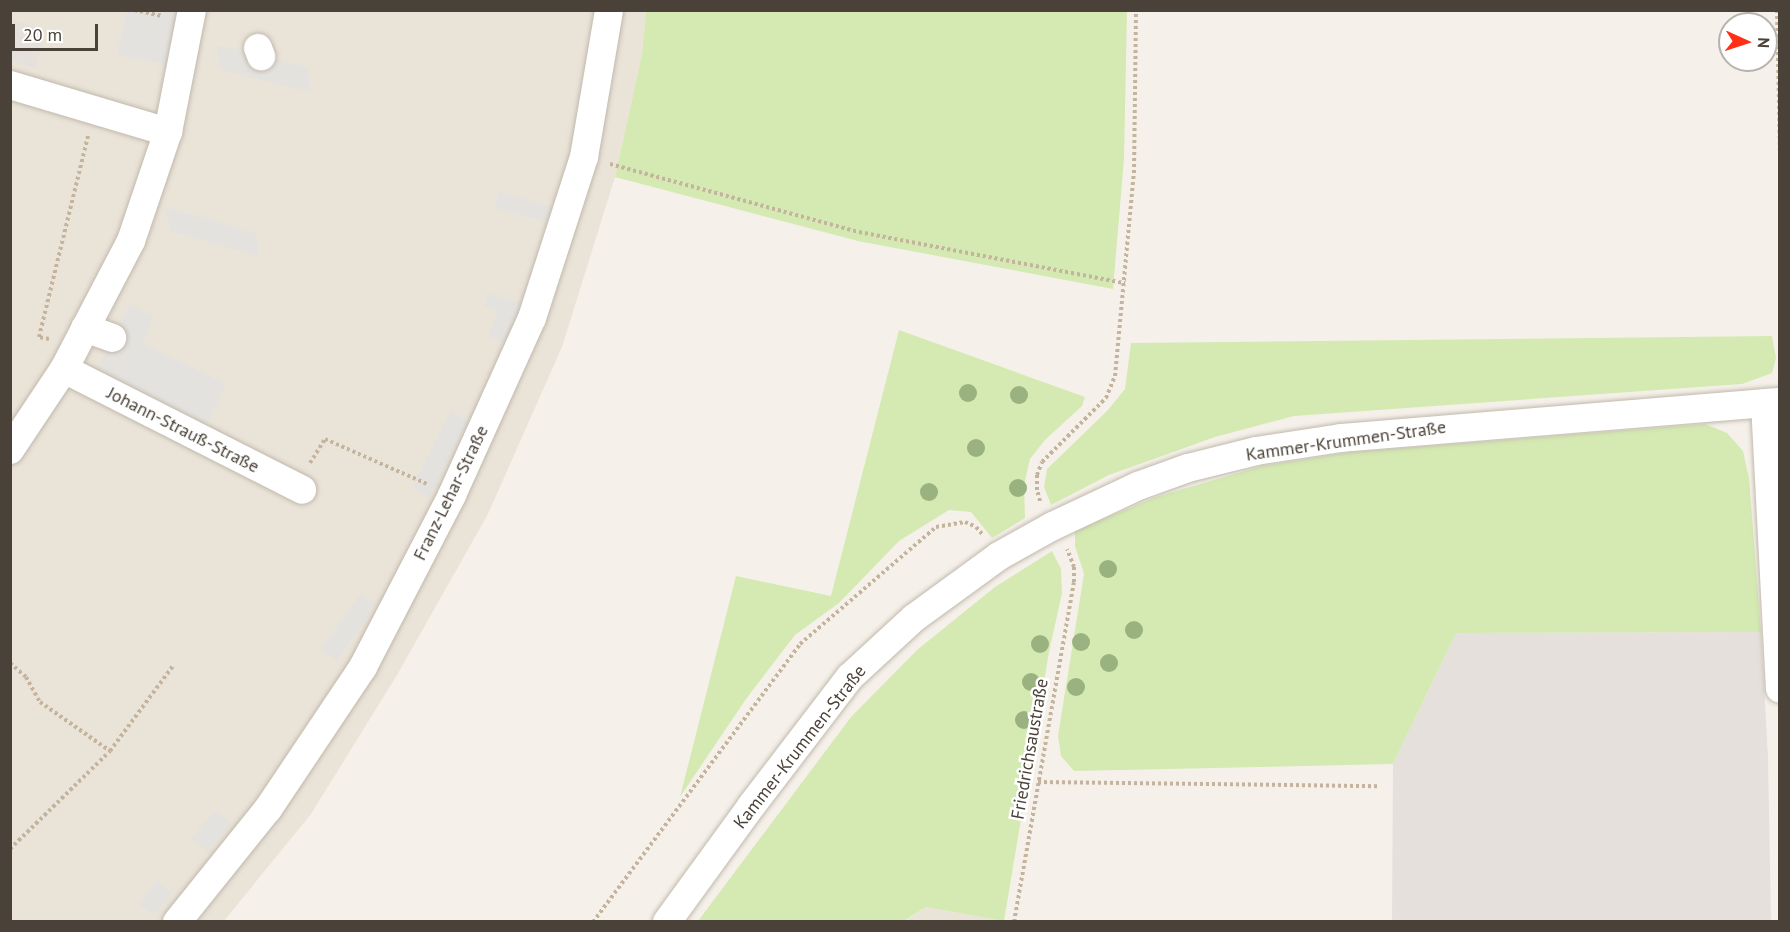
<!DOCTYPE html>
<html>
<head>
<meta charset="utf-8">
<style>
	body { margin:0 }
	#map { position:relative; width:1790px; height:932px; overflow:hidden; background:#f5f1ea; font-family:"PT Sans",sans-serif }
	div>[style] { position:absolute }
	.residential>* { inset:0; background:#eae3d8 }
	.industrial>* { inset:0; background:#e5e0db }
	.green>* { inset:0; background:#d4eab2 }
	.parking>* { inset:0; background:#e4e2df; transform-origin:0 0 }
	.path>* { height:4px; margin-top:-2px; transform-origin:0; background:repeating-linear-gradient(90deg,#c4b49d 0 3px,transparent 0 6px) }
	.roads { filter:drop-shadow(0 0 2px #c1b9ac) drop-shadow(0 0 2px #c1b9ac) }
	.minor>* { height:28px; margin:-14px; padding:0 14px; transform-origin:14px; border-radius:14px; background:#fff }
	.trees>* { width:18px; height:18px; margin:-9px; border-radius:50%; background:#99b27f }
	span { translate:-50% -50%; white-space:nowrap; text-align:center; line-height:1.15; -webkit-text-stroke:5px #fff; paint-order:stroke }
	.street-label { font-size:18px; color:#4a4238 }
	.frame { position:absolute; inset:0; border:12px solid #4a4238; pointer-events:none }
	.north { position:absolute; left:1718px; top:12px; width:60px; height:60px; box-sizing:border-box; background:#fff; border:2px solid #b7b3af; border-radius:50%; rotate:93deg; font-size:16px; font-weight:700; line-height:24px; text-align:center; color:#4a4238 }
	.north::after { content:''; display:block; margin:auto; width:21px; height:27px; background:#ff2f18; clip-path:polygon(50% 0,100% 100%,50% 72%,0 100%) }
	.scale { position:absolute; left:12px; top:24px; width:86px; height:27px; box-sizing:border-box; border:3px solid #4a4238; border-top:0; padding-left:8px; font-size:18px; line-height:21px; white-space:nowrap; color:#4a4238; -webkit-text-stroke:4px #fff; paint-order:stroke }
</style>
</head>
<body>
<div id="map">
	<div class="residential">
		<i style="clip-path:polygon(10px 11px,646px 11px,642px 54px,615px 177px,562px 347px,488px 514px,397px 675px,311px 814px,224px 921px,11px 921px)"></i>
		<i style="clip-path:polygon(926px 907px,1004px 921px,1005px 921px,904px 922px)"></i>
	</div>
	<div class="industrial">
		<i style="clip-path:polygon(10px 20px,46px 30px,35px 68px,11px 61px)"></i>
		<i style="clip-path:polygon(1761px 632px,1768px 757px,1771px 921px,1392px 922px,1393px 764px,1456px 633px)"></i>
	</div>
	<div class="green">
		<i style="clip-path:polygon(646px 11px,1127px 11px,1124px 159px,1113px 289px,858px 241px,615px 177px,642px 54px)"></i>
		<i style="clip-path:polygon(899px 330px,1085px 397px,1082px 406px,1045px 440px,1030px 459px,1024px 485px,1025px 518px,992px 538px,971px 512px,949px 510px,899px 541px,839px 603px,795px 635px,746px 699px,680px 797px,736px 576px,831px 596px)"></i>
		<i style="clip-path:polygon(1772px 336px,1776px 358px,1772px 373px,1742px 384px,1294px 416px,1215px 437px,1109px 475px,1051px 505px,1044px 487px,1047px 469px,1108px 410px,1125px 389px,1131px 343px)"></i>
		<i style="clip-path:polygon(1705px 424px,1727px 433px,1743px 451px,1749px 478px,1761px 632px,1456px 633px,1393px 764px,1074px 771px,1061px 756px,1058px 736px,1084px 574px,1075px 546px,1075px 531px,1156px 497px,1262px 466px,1352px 452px)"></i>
		<i style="clip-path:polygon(1052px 551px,1061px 569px,1062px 593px,1049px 652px,1004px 921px,926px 907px,904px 921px,698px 921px,851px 717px,917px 650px,995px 587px)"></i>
	</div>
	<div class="parking">
		<i style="clip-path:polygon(127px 11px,178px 11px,166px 64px,117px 54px)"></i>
		<i style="clip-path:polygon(216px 45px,308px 67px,310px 92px,221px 70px)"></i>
		<i style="left:499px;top:192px;width:62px;height:16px;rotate:16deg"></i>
		<i style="clip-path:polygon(164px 207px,256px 233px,259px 257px,171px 231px)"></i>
		<i style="clip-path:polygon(488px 293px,523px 304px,508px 344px,488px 337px,498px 312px,484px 306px)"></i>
		<i style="clip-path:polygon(130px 304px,154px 316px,142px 343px,226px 384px,205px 429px,95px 374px)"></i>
		<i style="left:451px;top:411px;width:20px;height:87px;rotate:27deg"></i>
		<i style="left:361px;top:593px;width:19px;height:69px;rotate:35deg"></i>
		<i style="left:215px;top:810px;width:21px;height:37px;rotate:39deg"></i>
		<i style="left:157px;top:881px;width:19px;height:29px;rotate:39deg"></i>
	</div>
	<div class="path">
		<i style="left:134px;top:10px;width:29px;rotate:12deg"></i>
		<i style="left:1777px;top:10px;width:145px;rotate:88.8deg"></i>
		<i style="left:610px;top:164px;width:258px;rotate:15.3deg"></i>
		<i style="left:859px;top:232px;width:271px;rotate:10.9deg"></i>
		<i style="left:49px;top:339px;width:10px;rotate:-169deg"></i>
		<i style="left:39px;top:337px;width:207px;rotate:-76.3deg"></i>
		<i style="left:310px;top:463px;width:28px;rotate:-58deg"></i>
		<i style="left:325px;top:439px;width:111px;rotate:23.8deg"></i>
		<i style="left:1040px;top:501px;width:11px;rotate:-105deg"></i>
		<i style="left:1037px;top:490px;width:15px;rotate:-90deg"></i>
		<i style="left:1037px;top:475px;width:14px;rotate:-69deg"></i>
		<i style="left:1042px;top:462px;width:91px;rotate:-45deg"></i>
		<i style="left:1106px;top:398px;width:24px;rotate:-68deg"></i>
		<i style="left:1115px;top:376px;width:204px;rotate:-84.7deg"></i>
		<i style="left:1134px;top:173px;width:163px;rotate:-89.3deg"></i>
		<i style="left:10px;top:663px;width:21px;rotate:41deg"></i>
		<i style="left:26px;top:677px;width:29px;rotate:61deg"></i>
		<i style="left:40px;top:702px;width:85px;rotate:35deg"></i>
		<i style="left:1038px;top:782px;width:341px;rotate:0.7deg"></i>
		<i style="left:10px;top:849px;width:140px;rotate:-44.4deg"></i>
		<i style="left:110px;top:751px;width:106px;rotate:-53.5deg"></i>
		<i style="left:593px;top:922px;width:347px;rotate:-53.3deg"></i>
		<i style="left:800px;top:644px;width:179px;rotate:-40.7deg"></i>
		<i style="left:936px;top:527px;width:29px;rotate:-10deg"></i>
		<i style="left:965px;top:522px;width:12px;rotate:24deg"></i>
		<i style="left:976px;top:527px;width:11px;rotate:49deg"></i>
		<i style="left:1014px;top:922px;width:345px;rotate:-80deg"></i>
		<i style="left:1074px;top:582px;width:15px;rotate:-90deg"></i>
		<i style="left:1074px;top:567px;width:19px;rotate:-111deg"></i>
	</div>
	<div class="roads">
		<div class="minor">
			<i style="left:258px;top:48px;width:9px;rotate:69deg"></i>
			<i style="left:10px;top:85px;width:165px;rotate:16.6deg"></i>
			<i style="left:85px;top:328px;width:29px;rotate:20deg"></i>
			<i style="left:64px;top:369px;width:267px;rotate:26.9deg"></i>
			<i style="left:1765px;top:403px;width:286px;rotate:87deg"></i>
			<i style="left:10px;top:450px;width:97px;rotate:-56.3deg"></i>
			<i style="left:64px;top:369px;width:144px;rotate:-62.4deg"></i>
			<i style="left:131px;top:241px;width:115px;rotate:-71.3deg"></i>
			<i style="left:168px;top:132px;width:124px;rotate:-78.9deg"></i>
			<i style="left:177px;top:922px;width:145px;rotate:-51.2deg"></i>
			<i style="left:268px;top:809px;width:171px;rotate:-56.2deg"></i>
			<i style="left:363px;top:667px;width:194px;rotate:-62.6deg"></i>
			<i style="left:452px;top:495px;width:194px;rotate:-65.7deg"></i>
			<i style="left:532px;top:318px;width:169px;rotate:-72.1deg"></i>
			<i style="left:584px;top:157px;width:149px;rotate:-80.3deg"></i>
			<i style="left:667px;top:922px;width:145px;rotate:-54deg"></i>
			<i style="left:752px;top:805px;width:161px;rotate:-52.6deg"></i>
			<i style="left:850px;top:677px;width:87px;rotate:-42.7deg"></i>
			<i style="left:914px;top:618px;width:105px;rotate:-36.1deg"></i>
			<i style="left:999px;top:556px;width:62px;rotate:-29.1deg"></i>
			<i style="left:1053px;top:526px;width:94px;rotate:-25.2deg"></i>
			<i style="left:1138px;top:486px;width:53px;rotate:-19.8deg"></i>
			<i style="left:1188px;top:468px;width:70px;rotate:-14deg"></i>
			<i style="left:1256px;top:451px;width:86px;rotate:-8.7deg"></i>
			<i style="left:1341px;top:438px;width:440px;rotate:-4.7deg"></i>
		</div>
	</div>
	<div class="trees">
		<i style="left:968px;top:393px"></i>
		<i style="left:1019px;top:395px"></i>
		<i style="left:976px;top:448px"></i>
		<i style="left:1018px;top:488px"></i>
		<i style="left:929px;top:492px"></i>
		<i style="left:1108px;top:569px"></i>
		<i style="left:1134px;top:630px"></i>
		<i style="left:1081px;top:642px"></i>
		<i style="left:1040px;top:644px"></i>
		<i style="left:1109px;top:663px"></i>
		<i style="left:1031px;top:682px"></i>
		<i style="left:1076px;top:687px"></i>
		<i style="left:1024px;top:720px"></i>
	</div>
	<div class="street-label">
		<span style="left:183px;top:430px;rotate:27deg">Johann-Strauß-Straße</span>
		<span style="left:1346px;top:441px;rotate:-8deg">Kammer-Krummen-Straße</span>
		<span style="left:451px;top:493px;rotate:-64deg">Franz-Lehar-Straße</span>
		<span style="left:800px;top:747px;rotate:-52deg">Kammer-Krummen-Straße</span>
		<span style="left:1030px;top:749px;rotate:-80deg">Friedrichsaustraße</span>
	</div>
	<div class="frame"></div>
	<div class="north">N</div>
	<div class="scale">20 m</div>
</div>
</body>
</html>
